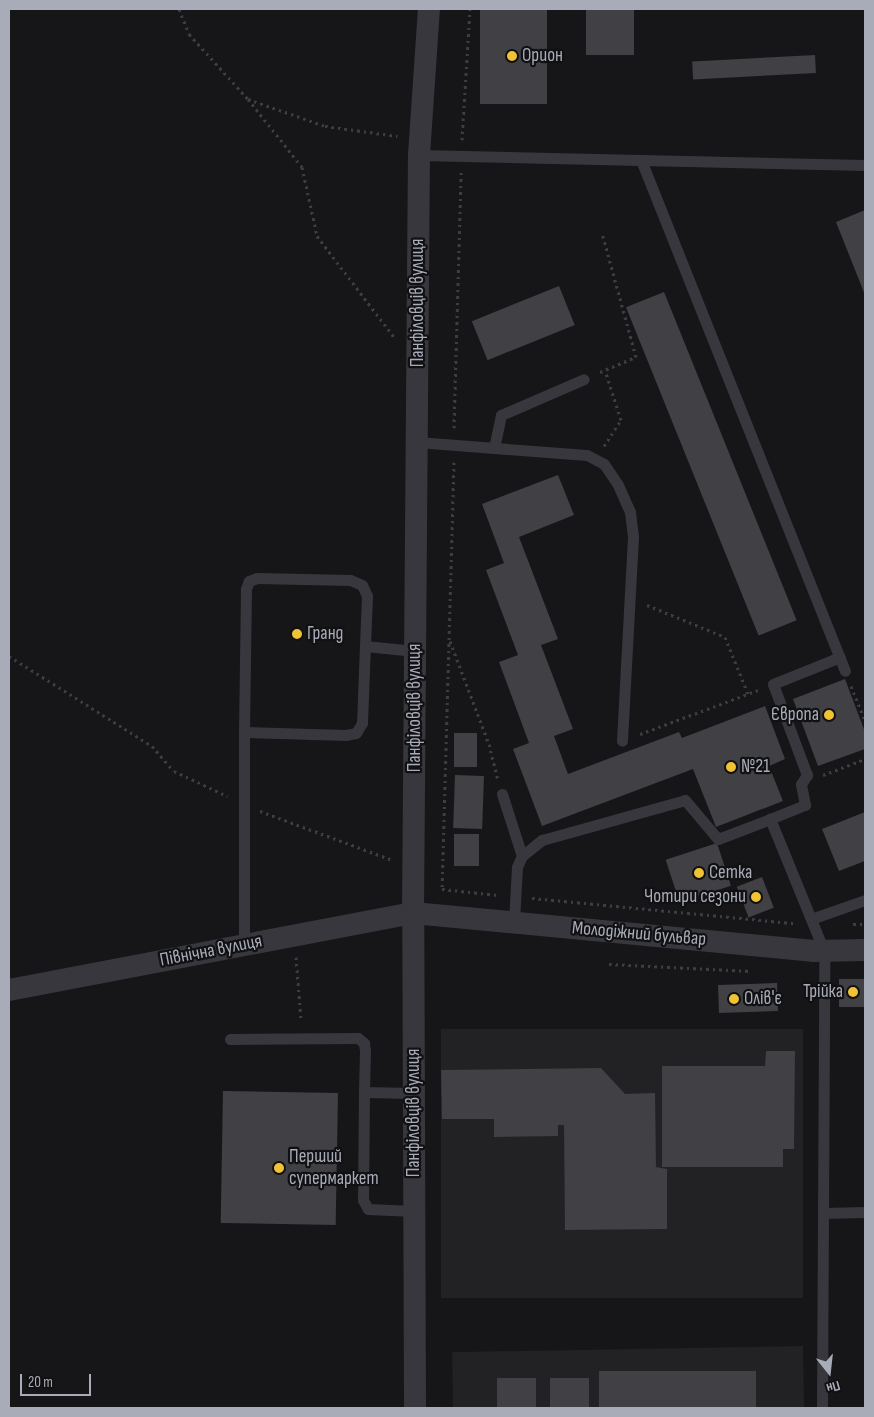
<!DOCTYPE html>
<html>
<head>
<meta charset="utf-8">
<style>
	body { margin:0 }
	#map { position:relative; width:874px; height:1417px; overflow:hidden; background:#161618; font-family:"Sofia Sans Condensed",sans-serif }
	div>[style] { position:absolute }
	.built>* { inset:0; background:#222225; transform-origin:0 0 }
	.building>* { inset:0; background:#404045; transform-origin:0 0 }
	.path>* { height:3px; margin-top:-1.5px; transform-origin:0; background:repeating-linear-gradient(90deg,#3d3e44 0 2.5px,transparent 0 6.5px) }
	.service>* { height:11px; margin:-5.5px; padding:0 5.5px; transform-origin:5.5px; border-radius:5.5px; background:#37373d }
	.minor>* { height:22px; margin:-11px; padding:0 11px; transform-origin:11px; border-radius:11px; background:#37373d }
	.dots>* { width:14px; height:14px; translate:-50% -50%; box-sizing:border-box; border:2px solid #111113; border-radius:50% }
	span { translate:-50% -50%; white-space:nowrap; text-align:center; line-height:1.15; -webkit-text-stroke:4.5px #111113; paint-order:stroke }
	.poi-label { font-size:19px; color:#a8abb8 }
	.left { translate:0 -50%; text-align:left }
	.right { translate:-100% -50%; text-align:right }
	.street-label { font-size:19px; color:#a8abb8 }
	.frame { position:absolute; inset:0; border:10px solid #a8abb8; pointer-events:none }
	.north { position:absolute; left:804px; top:1347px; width:50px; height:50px; -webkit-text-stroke:4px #111113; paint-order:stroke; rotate:164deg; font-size:14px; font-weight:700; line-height:20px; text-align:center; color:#a8abb8 }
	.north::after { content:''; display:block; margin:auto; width:18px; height:22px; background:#a8abb8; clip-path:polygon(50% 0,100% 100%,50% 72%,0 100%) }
	.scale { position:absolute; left:20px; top:1374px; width:71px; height:22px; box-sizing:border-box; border:2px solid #a8abb8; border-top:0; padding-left:6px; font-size:15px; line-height:18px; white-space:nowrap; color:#a8abb8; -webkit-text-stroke:4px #111113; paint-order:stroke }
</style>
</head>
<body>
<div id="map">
	<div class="built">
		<i style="left:441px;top:1029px;width:362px;height:269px"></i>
		<i style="left:803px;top:1346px;width:62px;height:351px;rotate:89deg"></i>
	</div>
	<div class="building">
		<i style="left:480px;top:9px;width:67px;height:95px"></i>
		<i style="left:586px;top:9px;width:48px;height:46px"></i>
		<i style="left:815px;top:55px;width:18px;height:123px;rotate:87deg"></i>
		<i style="clip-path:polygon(865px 210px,865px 295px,836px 222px)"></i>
		<i style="left:559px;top:286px;width:42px;height:94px;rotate:68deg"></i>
		<i style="left:664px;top:292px;width:354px;height:41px;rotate:68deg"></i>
		<i style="clip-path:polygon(558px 475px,574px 515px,519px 537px,558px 639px,541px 645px,573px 729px,554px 736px,568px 774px,679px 732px,682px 738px,765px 706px,785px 759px,769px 766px,783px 801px,716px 827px,693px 769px,542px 826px,513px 749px,529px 743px,499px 662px,518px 655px,486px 570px,504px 563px,482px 504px)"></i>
		<i style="clip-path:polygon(845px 679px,865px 732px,865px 749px,818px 766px,793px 699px)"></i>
		<i style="left:454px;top:733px;width:23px;height:34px"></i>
		<i style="left:455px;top:775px;width:29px;height:53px;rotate:2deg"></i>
		<i style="clip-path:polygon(865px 812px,865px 861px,839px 871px,822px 829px)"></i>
		<i style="left:454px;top:834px;width:25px;height:32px"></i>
		<i style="left:717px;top:843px;width:45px;height:54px;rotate:72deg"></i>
		<i style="left:762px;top:877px;width:33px;height:27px;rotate:69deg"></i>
		<i style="left:865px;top:979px;width:28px;height:26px;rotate:90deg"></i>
		<i style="left:777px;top:983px;width:28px;height:59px;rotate:88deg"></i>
		<i style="clip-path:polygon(766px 1051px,795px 1051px,794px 1149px,783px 1149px,783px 1167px,662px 1167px,662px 1066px,765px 1066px)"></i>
		<i style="clip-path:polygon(601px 1068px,625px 1094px,655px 1093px,656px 1167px,667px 1169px,667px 1229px,565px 1230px,564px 1125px,558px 1125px,558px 1136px,494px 1137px,494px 1119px,442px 1119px,441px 1070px)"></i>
		<i style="left:223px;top:1091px;width:115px;height:132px;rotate:1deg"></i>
		<i style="left:756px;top:1371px;width:37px;height:157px;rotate:90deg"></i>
		<i style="left:536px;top:1378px;width:30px;height:39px;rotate:90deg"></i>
		<i style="left:550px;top:1378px;width:39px;height:30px"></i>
	</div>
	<div class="path">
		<i style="left:179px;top:9px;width:27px;rotate:68deg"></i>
		<i style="left:189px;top:34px;width:88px;rotate:47.8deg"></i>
		<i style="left:248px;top:99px;width:82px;rotate:19.3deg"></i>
		<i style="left:325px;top:126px;width:73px;rotate:7.9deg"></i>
		<i style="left:248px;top:99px;width:87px;rotate:51.5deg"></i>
		<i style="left:302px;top:167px;width:71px;rotate:77.7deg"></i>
		<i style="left:317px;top:236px;width:127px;rotate:52.7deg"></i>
		<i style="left:462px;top:140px;width:131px;rotate:-86.5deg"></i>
		<i style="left:600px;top:372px;width:39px;rotate:-23deg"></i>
		<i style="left:636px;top:357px;width:129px;rotate:-105.3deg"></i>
		<i style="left:454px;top:428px;width:256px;rotate:-88.4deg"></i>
		<i style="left:604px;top:446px;width:31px;rotate:-57deg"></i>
		<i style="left:621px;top:420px;width:52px;rotate:-107.7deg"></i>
		<i style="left:454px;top:462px;width:427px;rotate:91.6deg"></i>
		<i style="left:442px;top:889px;width:56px;rotate:6.1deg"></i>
		<i style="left:647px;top:605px;width:84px;rotate:22.3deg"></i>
		<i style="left:725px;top:637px;width:61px;rotate:68deg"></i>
		<i style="left:450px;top:641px;width:110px;rotate:69.3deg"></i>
		<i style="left:489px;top:744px;width:36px;rotate:76deg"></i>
		<i style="left:9px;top:656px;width:169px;rotate:32.2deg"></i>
		<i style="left:152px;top:746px;width:33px;rotate:49deg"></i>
		<i style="left:174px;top:771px;width:59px;rotate:25.3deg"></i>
		<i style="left:851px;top:686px;width:37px;rotate:68deg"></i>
		<i style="left:640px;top:734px;width:126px;rotate:-20.4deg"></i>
		<i style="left:823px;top:775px;width:45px;rotate:-20.9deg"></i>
		<i style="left:260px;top:811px;width:139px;rotate:20.3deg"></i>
		<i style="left:532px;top:898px;width:263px;rotate:5.5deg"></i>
		<i style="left:853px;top:924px;width:12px"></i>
		<i style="left:296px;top:957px;width:64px;rotate:85.5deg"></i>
		<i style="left:609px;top:964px;width:142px;rotate:2.8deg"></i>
	</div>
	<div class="service">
		<i style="left:419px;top:155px;width:446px;rotate:1.3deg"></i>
		<i style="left:641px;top:160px;width:550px;rotate:68.24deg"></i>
		<i style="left:417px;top:442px;width:170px;rotate:4.4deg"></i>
		<i style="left:587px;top:455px;width:19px;rotate:28deg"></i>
		<i style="left:604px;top:464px;width:25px;rotate:56deg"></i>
		<i style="left:618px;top:485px;width:30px;rotate:66deg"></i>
		<i style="left:630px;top:512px;width:25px;rotate:83deg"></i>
		<i style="left:633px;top:537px;width:204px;rotate:93.1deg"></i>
		<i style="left:494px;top:448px;width:34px;rotate:-78deg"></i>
		<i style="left:501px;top:415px;width:90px;rotate:-23.4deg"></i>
		<i style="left:365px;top:646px;width:50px;rotate:-87.7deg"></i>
		<i style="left:367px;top:596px;width:12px;rotate:-114deg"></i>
		<i style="left:362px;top:585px;width:13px;rotate:-157deg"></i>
		<i style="left:350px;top:580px;width:93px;rotate:-178.8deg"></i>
		<i style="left:257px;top:578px;width:9px;rotate:159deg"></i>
		<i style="left:249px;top:581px;width:9px;rotate:111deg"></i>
		<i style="left:246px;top:589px;width:143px;rotate:90.8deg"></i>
		<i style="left:244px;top:732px;width:101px;rotate:1.7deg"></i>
		<i style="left:345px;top:735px;width:11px;rotate:-10deg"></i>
		<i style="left:356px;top:733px;width:12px;rotate:-59deg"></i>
		<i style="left:362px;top:723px;width:77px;rotate:-87.8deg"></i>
		<i style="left:365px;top:646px;width:50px;rotate:5.7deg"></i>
		<i style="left:502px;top:794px;width:65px;rotate:72.1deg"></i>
		<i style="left:811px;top:919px;width:57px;rotate:-19.4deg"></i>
		<i style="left:514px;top:922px;width:55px;rotate:-86.9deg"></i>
		<i style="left:517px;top:867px;width:12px;rotate:-66deg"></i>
		<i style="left:522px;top:856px;width:26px;rotate:-39deg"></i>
		<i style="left:542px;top:840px;width:148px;rotate:-15.6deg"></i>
		<i style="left:685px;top:800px;width:51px;rotate:49.8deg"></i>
		<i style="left:718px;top:839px;width:56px;rotate:-21deg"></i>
		<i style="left:244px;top:945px;width:213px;rotate:-90deg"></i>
		<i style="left:230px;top:1039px;width:128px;rotate:-0.4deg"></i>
		<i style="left:358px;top:1038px;width:8px;rotate:40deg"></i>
		<i style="left:364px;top:1043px;width:8px;rotate:83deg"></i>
		<i style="left:365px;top:1051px;width:41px;rotate:91.4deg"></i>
		<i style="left:364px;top:1092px;width:50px;rotate:1.1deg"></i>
		<i style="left:364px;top:1092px;width:108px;rotate:90.5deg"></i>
		<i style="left:363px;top:1200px;width:10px;rotate:61deg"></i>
		<i style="left:368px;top:1209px;width:46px;rotate:2.5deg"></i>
		<i style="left:823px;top:1213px;width:42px;rotate:-1.4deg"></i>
		<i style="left:822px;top:1408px;width:457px;rotate:-89.7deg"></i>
		<i style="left:824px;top:951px;width:143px;rotate:-112.2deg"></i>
		<i style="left:770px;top:819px;width:38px;rotate:-22deg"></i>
		<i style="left:805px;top:805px;width:21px;rotate:-101deg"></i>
		<i style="left:801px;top:784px;width:11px;rotate:-56deg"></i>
		<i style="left:807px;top:775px;width:97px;rotate:-110.5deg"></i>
		<i style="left:773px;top:684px;width:72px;rotate:-21.9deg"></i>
	</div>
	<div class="minor">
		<i style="left:9px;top:990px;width:411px;rotate:-10.8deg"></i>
		<i style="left:413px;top:913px;width:403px;rotate:5.4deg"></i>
		<i style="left:814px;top:951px;width:51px;rotate:-1.1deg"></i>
		<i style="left:415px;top:1408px;width:495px;rotate:-90.2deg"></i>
		<i style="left:413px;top:913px;width:758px;rotate:-89.55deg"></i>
		<i style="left:419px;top:155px;width:146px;rotate:-86.1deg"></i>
	</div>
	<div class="dots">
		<i style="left:512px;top:56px;background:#f0c335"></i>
		<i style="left:297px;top:634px;background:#f0c335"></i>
		<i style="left:829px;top:715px;background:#f0c335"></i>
		<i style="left:731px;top:767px;background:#f0c335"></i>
		<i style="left:699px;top:873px;background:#f0c335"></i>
		<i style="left:756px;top:897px;background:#f0c335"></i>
		<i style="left:853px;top:992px;background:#f0c335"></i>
		<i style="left:734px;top:999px;background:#f0c335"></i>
		<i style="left:279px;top:1168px;background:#f0c335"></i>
	</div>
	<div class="poi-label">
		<span class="left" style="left:522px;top:56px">Орион</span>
		<span class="left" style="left:307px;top:634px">Гранд</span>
		<span class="right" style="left:819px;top:715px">Європа</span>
		<span class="left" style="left:741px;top:767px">№21</span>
		<span class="left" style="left:709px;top:873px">Сетка</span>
		<span class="right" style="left:746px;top:897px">Чотири сезони</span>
		<span class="right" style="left:843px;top:992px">Трійка</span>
		<span class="left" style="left:744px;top:999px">Олів'є</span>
		<span class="left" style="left:289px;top:1168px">Перший<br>супермаркет</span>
	</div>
	<div class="street-label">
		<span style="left:418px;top:303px;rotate:-90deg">Панфіловців вулиця</span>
		<span style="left:415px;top:708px;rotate:-90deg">Панфіловців вулиця</span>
		<span style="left:639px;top:934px;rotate:5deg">Молодіжний бульвар</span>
		<span style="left:211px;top:951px;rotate:-11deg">Північна вулиця</span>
		<span style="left:414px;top:1113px;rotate:-90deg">Панфіловців вулиця</span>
	</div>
	<div class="frame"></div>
	<div class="north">Пн</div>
	<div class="scale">20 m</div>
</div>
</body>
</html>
